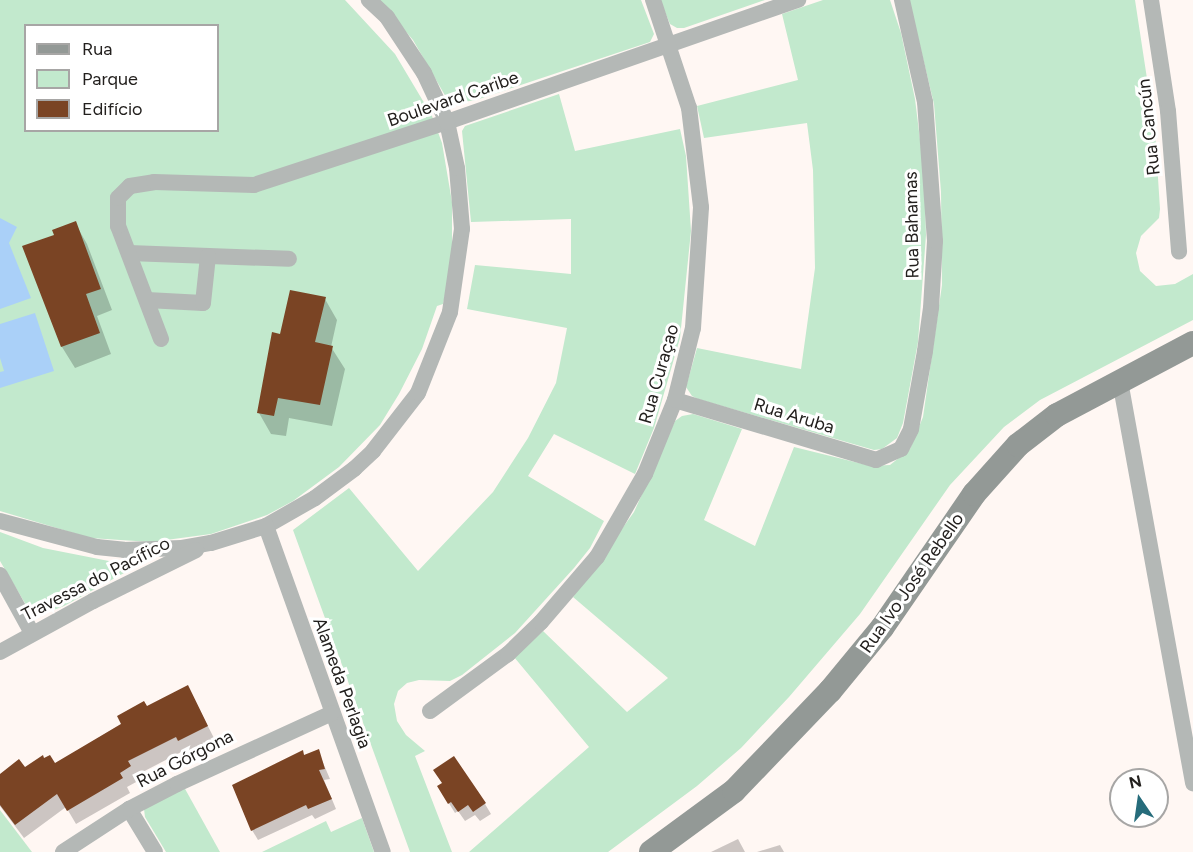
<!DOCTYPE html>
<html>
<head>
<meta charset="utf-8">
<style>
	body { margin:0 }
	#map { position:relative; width:1193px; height:852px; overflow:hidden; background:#fff7f3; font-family:Figtree,sans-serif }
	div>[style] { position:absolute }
	.green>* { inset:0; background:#c2e9cd }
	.water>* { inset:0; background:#aad0f8 }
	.shadow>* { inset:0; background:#0003 }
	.building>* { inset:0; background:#7a4424 }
	.street>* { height:16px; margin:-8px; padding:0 8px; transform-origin:8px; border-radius:8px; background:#b4b8b6 }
	.secondary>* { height:24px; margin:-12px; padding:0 12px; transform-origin:12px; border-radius:12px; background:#939996 }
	span { translate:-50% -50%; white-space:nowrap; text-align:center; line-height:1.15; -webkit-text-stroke:6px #fff; paint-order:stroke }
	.street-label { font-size:18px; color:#23201e }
	.legend { position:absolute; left:24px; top:24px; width:195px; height:108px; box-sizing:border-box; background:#fff; border:2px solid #a7a6a5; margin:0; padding:8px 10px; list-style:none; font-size:18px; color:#23201e }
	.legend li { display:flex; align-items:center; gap:12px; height:30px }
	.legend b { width:30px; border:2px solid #a7a6a5 }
	.north { position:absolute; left:1109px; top:768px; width:60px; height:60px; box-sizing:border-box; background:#fff; border:2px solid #a7a6a5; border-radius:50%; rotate:347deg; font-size:16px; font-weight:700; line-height:24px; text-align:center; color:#23201e }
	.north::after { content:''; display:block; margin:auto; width:21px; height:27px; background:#266c7b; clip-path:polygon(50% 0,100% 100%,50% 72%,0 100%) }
</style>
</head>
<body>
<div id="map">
	<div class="green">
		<i style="clip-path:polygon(evenodd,0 0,345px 0,395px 54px,432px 116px,442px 143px,452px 202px,452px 266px,443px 304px,437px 306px,422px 349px,399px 394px,380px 425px,339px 467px,293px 501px,267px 515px,211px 534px,151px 542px,90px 538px,0 511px,0 0,26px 26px,218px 26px,218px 130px,26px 130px,26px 26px)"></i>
		<i style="clip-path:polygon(379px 0,641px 0,654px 34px,650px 42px,476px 100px,450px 104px,413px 40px)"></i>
		<i style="clip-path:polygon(660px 0,765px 0,684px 28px,677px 28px,670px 24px)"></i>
		<i style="clip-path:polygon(823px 0,890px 0,901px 33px,915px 99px,924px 172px,926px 235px,918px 342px,903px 423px,897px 438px,882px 449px,874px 450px,698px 399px,692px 396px,686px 387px,697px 348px,801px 369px,815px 268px,813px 170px,807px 123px,704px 138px,697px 106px,798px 80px,782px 14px)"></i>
		<i style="clip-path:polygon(909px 0,1135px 0,1155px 131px,1160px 209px,1159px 218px,1141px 236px,1136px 253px,1140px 271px,1156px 286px,1175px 284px,1193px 274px,1193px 320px,1040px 400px,1004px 427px,950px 485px,860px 614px,789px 697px,741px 748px,697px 786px,608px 852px,469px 852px,589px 747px,514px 657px,543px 631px,627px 712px,668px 678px,573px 597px,634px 512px,675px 421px,682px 416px,693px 414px,742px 429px,704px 520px,755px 546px,794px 447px,871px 466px,890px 465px,910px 449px,923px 417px,942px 285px,941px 192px,934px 104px)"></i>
		<i style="clip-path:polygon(559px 94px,575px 151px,680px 129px,686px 156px,691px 231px,680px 338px,654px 428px,635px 474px,554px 434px,528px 476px,604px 521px,590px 548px,574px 568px,515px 633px,462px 675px,450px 681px,419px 680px,407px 683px,398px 691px,394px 704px,397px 721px,406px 735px,425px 751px,415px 756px,452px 852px,410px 852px,293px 530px,349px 488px,418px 571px,493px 492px,528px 438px,556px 383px,567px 328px,467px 309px,475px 265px,571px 274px,571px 219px,471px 222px,462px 131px,465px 126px)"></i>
		<i style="clip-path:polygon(0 532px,43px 548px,119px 563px,124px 568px,124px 573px,64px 606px,43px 614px,36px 614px,29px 610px,0 561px)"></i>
		<i style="clip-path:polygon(184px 787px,220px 852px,166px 852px,145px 817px,144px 809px)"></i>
		<i style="clip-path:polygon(0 810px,32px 852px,0 852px)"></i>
		<i style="clip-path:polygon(362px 818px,374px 852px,262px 852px,326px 821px,331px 832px)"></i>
	</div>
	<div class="water">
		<i style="clip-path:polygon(0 218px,17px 227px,9px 243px,31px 298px,0 309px)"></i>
		<i style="clip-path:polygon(35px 313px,54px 371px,0 388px,0 372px,4px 371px,0 358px,0 324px)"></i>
	</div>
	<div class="shadow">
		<i style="clip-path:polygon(75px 223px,87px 244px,112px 310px,97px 316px,111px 354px,75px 368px,62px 347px,24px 247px,55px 236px)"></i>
		<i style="clip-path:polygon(325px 299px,337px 320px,331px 347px,345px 369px,332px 426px,289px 418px,286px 436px,271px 434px,259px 413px,281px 336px)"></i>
		<i style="clip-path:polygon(195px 701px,215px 740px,187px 754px,185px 750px,135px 776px,138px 781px,127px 787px,130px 793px,76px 824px,66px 807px,24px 838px,0 806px,0 775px,54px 765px,147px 708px)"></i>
		<i style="clip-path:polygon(318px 751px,330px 779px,324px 780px,336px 809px,315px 819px,312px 815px,258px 840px,252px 830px,302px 752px,305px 756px)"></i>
		<i style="clip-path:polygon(445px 797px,485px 804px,491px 814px,480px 821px,475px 815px,465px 821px,458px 811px,455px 813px)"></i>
		<i style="clip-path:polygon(738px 839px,745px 852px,711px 852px)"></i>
		<i style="clip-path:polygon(780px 845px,784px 852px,757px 852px)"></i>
	</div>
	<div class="building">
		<i style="clip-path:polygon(76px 221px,101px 289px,86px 294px,100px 333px,61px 347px,22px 246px,54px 235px,52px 230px)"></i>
		<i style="clip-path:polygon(290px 290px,326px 297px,315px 342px,333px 346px,320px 405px,278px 398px,274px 416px,257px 413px,272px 332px,280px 334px)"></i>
		<i style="clip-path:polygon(188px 685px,208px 726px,178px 741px,176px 737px,128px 761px,131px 766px,120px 773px,123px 778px,67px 811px,57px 794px,15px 825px,0 805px,0 774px,19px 759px,25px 767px,43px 755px,44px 758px,50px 755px,55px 763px,121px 724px,117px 716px,144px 701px,147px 706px)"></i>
		<i style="clip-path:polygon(319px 749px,325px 769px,319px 770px,332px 799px,308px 809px,306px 805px,251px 831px,232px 785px,303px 750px,304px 755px)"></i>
		<i style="clip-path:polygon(454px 756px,486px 803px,473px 812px,468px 805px,458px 812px,451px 802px,448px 804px,437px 786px,442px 783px,433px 770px)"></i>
	</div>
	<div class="street">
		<i style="left:1151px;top:0;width:112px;rotate:81.3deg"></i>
		<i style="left:1168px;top:111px;width:141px;rotate:85.5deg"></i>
		<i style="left:129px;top:253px;width:160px;rotate:2.1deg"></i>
		<i style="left:147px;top:300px;width:56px;rotate:3.1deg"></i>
		<i style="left:203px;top:303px;width:47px;rotate:-83.9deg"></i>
		<i style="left:161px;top:339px;width:121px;rotate:-110.8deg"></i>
		<i style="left:118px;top:226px;width:28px;rotate:-90deg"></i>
		<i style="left:118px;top:198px;width:17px;rotate:-45deg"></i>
		<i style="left:130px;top:186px;width:24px;rotate:-9deg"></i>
		<i style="left:154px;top:182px;width:100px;rotate:1.7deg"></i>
		<i style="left:254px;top:185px;width:203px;rotate:-18.1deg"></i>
		<i style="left:447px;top:122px;width:372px;rotate:-19.2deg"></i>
		<i style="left:1120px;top:381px;width:409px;rotate:79.7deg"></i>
		<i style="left:675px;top:400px;width:210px;rotate:16.6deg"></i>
		<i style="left:876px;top:460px;width:27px;rotate:-24deg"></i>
		<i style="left:901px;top:449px;width:22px;rotate:-63deg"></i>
		<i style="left:911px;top:429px;width:79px;rotate:-79.8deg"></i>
		<i style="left:925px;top:351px;width:43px;rotate:-82.1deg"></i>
		<i style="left:931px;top:308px;width:67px;rotate:-86.6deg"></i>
		<i style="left:935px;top:241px;width:139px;rotate:-94.1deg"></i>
		<i style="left:925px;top:102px;width:105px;rotate:-102.7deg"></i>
		<i style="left:0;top:521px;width:100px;rotate:15deg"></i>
		<i style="left:97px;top:547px;width:27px;rotate:6deg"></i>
		<i style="left:124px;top:550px;width:58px;rotate:-2deg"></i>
		<i style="left:182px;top:548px;width:29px;rotate:-10deg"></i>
		<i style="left:211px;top:543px;width:58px;rotate:-17.2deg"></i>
		<i style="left:266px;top:526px;width:56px;rotate:-29.7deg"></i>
		<i style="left:315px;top:498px;width:49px;rotate:-36.6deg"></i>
		<i style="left:354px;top:469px;width:26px;rotate:-43deg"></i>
		<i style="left:373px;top:451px;width:73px;rotate:-52.2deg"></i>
		<i style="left:418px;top:393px;width:87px;rotate:-68.4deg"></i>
		<i style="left:450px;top:312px;width:84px;rotate:-81.8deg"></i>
		<i style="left:462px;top:229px;width:61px;rotate:-94.7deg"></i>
		<i style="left:457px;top:168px;width:47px;rotate:-102.3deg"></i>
		<i style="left:447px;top:122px;width:54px;rotate:-115.1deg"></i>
		<i style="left:424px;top:73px;width:67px;rotate:-123.5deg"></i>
		<i style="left:387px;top:17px;width:25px;rotate:-137deg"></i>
		<i style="left:266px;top:526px;width:346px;rotate:70.3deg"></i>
		<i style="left:0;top:575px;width:66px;rotate:61.1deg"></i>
		<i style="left:0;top:652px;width:106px;rotate:-28.7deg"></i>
		<i style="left:93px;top:601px;width:115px;rotate:-26.3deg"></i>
		<i style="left:430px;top:711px;width:97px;rotate:-36.2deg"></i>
		<i style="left:508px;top:654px;width:46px;rotate:-44.1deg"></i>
		<i style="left:541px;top:622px;width:86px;rotate:-49.3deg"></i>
		<i style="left:597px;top:557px;width:96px;rotate:-60deg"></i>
		<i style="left:645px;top:474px;width:80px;rotate:-67.9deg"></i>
		<i style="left:675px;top:400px;width:74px;rotate:-76deg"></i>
		<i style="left:693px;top:328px;width:121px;rotate:-86.2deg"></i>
		<i style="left:701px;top:207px;width:100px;rotate:-96.9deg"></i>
		<i style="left:689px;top:108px;width:114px;rotate:-108.4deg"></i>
		<i style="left:129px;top:809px;width:50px;rotate:58.8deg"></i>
		<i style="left:63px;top:852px;width:79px;rotate:-33.1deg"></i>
		<i style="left:129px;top:809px;width:54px;rotate:-27.5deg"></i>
		<i style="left:177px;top:784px;width:170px;rotate:-24.6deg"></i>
	</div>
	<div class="secondary">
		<i style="left:651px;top:852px;width:103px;rotate:-36.3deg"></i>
		<i style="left:734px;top:791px;width:139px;rotate:-46.2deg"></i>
		<i style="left:830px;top:691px;width:82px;rotate:-50.5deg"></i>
		<i style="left:882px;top:628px;width:163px;rotate:-55.5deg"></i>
		<i style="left:974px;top:494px;width:66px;rotate:-48.1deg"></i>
		<i style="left:1018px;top:445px;width:49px;rotate:-37.6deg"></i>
		<i style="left:1057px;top:415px;width:154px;rotate:-27.9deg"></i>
	</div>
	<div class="street-label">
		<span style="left:453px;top:99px;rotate:-19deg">Boulevard Caribe</span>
		<span style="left:1149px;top:127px;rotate:-96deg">Rua Cancún</span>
		<span style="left:912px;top:225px;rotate:-91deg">Rua Bahamas</span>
		<span style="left:659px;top:374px;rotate:-74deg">Rua Curaçao</span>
		<span style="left:794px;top:416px;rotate:17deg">Rua Aruba</span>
		<span style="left:96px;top:579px;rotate:-27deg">Travessa do Pacífico</span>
		<span style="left:912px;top:583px;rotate:-55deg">Rua Ivo José Rebello</span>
		<span style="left:342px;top:683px;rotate:70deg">Alameda Perlagia</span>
		<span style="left:185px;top:759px;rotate:-27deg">Rua Górgona</span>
	</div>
	<ul class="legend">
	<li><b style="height:8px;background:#939996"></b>Rua</li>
	<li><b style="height:16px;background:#c2e9cd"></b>Parque</li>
	<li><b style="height:16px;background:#7a4424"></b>Edifício</li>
	</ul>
	<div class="north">N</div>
</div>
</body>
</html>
